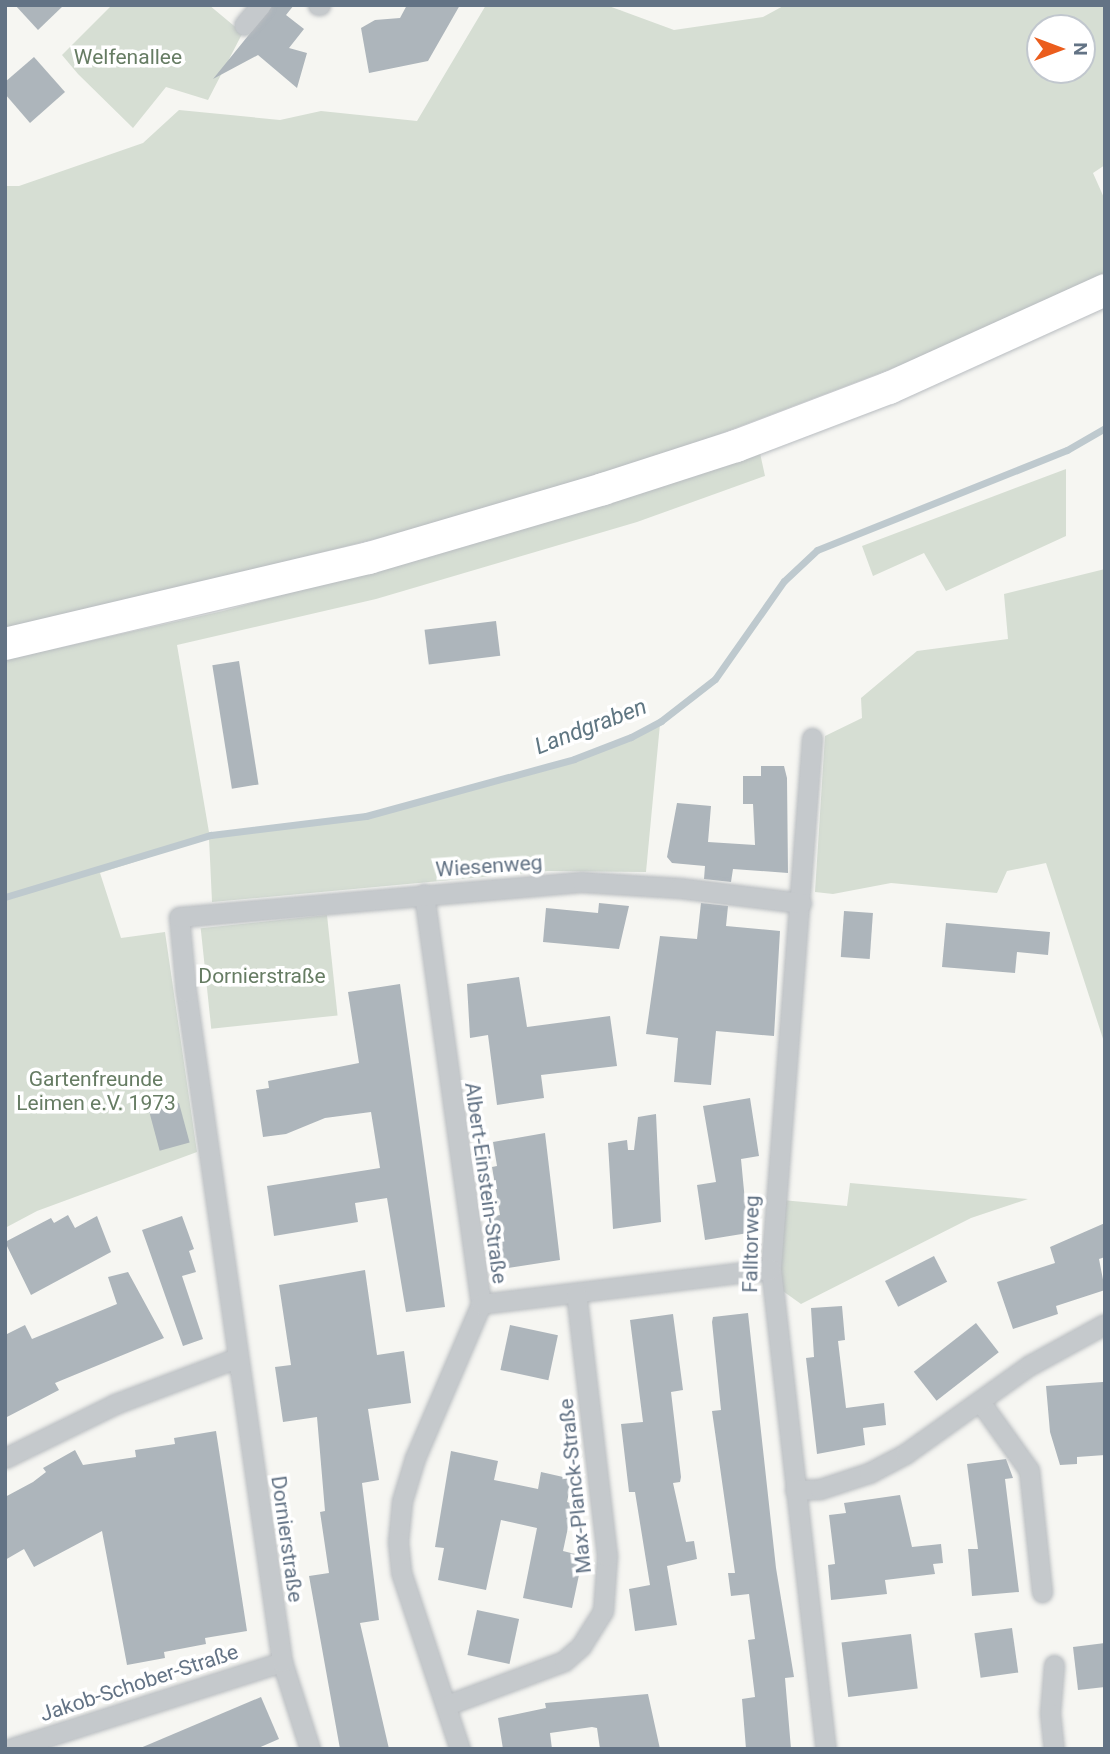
<!DOCTYPE html>
<html>
<head>
<meta charset="utf-8">
<style>
	body { margin:0 }
	#map { position:relative; width:1110px; height:1754px; overflow:hidden; background:#f6f6f2; font-family:Roboto,sans-serif }
	div>[style] { position:absolute }
	.green>* { inset:0; background:#d6ded3; transform-origin:0 0 }
	.stream>* { height:7px; margin:-3.5px; padding:0 3.5px; transform-origin:3.5px; border-radius:3.5px; background:#bec9ce }
	.building>* { inset:0; background:#adb5bb; transform-origin:0 0 }
	.roads { filter:drop-shadow(0 0 2px #b8bcc0) drop-shadow(0 0 2px #b8bcc0) }
	.street>* { height:19px; margin:-9.5px; padding:0 9.5px; transform-origin:9.5px; border-radius:9.5px; background:#c5c9cc }
	.primary>* { height:32px; margin:-16px; padding:0 16px; transform-origin:16px; border-radius:16px; background:#fff }
	span { translate:-50% -50%; white-space:nowrap; text-align:center; line-height:1.15; -webkit-text-stroke:7px #fff; paint-order:stroke }
	.park-label { font-size:21px; color:#667c63 }
	.street-label { font-size:21px; color:#637385 }
	.water-label { font-size:23px; color:#5f7682; font-style:italic }
	.frame { position:absolute; inset:0; border:7px solid #637385; pointer-events:none }
	.north { position:absolute; left:1026px; top:14px; width:70px; height:70px; box-sizing:border-box; background:#fff; border:2px solid #c1c7ce; border-radius:50%; rotate:90deg; font-size:19px; font-weight:700; line-height:28px; text-align:center; color:#637385 }
	.north::after { content:''; display:block; margin:auto; width:24px; height:32px; background:#eb5d1d; clip-path:polygon(50% 0,100% 100%,50% 72%,0 100%) }
</style>
</head>
<body>
<div id="map">
	<div class="green">
		<i style="clip-path:polygon(112px 5px,209px 5px,239px 30px,242px 34px,208px 100px,166px 87px,133px 128px,78px 74px,62px 55px)"></i>
		<i style="clip-path:polygon(evenodd,486px 5px,606px 5px,674px 30px,763px 17px,785px 5px,1105px 5px,1105px 165px,1093px 173px,1105px 200px,1105px 277px,975px 337px,649px 461px,404px 532px,5px 631px,5px 186px,19px 186px,143px 143px,179px 110px,280px 120px,321px 111px,417px 121px,486px 5px,1040px 28px,1082px 28px,1082px 70px,1040px 70px,1040px 28px)"></i>
		<i style="clip-path:polygon(760px 453px,765px 476px,637px 522px,376px 599px,177px 645px,210px 838px,367px 818px,576px 762px,660px 724px,646px 872px,548px 871px,212px 902px,209px 838px,100px 873px,121px 938px,165px 932px,197px 1152px,37px 1211px,5px 1228px,5px 660px,223px 611px,489px 539px)"></i>
		<i style="clip-path:polygon(1066px 469px,1066px 536px,946px 591px,924px 553px,873px 576px,862px 546px)"></i>
		<i style="clip-path:polygon(1105px 569px,1105px 1045px,1046px 863px,1007px 871px,997px 893px,891px 883px,833px 894px,815px 892px,825px 736px,862px 718px,861px 698px,917px 651px,1008px 639px,1004px 594px)"></i>
		<i style="left:327px;top:915px;width:101px;height:127px;rotate:84deg"></i>
		<i style="clip-path:polygon(850px 1183px,1028px 1199px,971px 1218px,801px 1304px,780px 1289px,782px 1200px,847px 1206px)"></i>
	</div>
	<div class="stream">
		<i style="left:5px;top:897px;width:215px;rotate:-16.8deg"></i>
		<i style="left:211px;top:835px;width:156px;rotate:-7deg"></i>
		<i style="left:366px;top:816px;width:216px;rotate:-15.3deg"></i>
		<i style="left:574px;top:759px;width:61px;rotate:-21.1deg"></i>
		<i style="left:631px;top:737px;width:34px;rotate:-28deg"></i>
		<i style="left:661px;top:721px;width:68px;rotate:-37.9deg"></i>
		<i style="left:715px;top:679px;width:120px;rotate:-54.9deg"></i>
		<i style="left:784px;top:581px;width:45px;rotate:-43.2deg"></i>
		<i style="left:817px;top:550px;width:269px;rotate:-21.8deg"></i>
		<i style="left:1067px;top:450px;width:44px;rotate:-30.1deg"></i>
	</div>
	<div class="building">
		<i style="clip-path:polygon(15px 5px,64px 5px,38px 30px)"></i>
		<i style="clip-path:polygon(273px 5px,294px 5px,286px 15px,304px 29px,289px 48px,307px 53px,297px 88px,258px 55px,213px 79px)"></i>
		<i style="clip-path:polygon(407px 5px,460px 5px,428px 61px,369px 73px,361px 28px,375px 20px,400px 18px)"></i>
		<i style="clip-path:polygon(34px 57px,65px 92px,30px 123px,5px 94px,5px 82px)"></i>
		<i style="left:496px;top:621px;width:35px;height:72px;rotate:83deg"></i>
		<i style="left:239px;top:661px;width:125px;height:27px;rotate:81deg"></i>
		<i style="clip-path:polygon(761px 766px,784px 766px,787px 778px,788px 873px,733px 869px,731px 882px,704px 879px,705px 866px,672px 863px,667px 857px,677px 803px,711px 806px,708px 842px,755px 845px,753px 804px,743px 804px,743px 776px,761px 776px)"></i>
		<i style="clip-path:polygon(599px 903px,629px 906px,619px 949px,543px 942px,546px 908px,598px 913px)"></i>
		<i style="clip-path:polygon(701px 903px,728px 906px,726px 926px,780px 931px,774px 1036px,716px 1031px,711px 1085px,674px 1082px,678px 1038px,646px 1034px,660px 936px,697px 939px)"></i>
		<i style="left:844px;top:911px;width:29px;height:46px;rotate:4deg"></i>
		<i style="clip-path:polygon(946px 923px,1050px 932px,1048px 955px,1017px 952px,1015px 973px,942px 967px)"></i>
		<i style="clip-path:polygon(519px 977px,527px 1027px,610px 1016px,617px 1066px,541px 1075px,544px 1098px,497px 1105px,488px 1035px,470px 1038px,467px 984px)"></i>
		<i style="clip-path:polygon(400px 984px,445px 1307px,406px 1312px,387px 1198px,355px 1203px,358px 1222px,274px 1236px,267px 1186px,380px 1168px,371px 1112px,325px 1118px,286px 1134px,263px 1137px,256px 1090px,269px 1088px,268px 1081px,359px 1063px,348px 992px)"></i>
		<i style="clip-path:polygon(750px 1098px,759px 1156px,741px 1159px,748px 1233px,705px 1240px,697px 1185px,716px 1182px,703px 1106px)"></i>
		<i style="left:179px;top:1103px;width:41px;height:31px;rotate:75deg"></i>
		<i style="clip-path:polygon(656px 1114px,661px 1222px,613px 1229px,608px 1143px,627px 1140px,628px 1150px,634px 1150px,638px 1117px)"></i>
		<i style="clip-path:polygon(545px 1133px,560px 1260px,502px 1269px,490px 1217px,500px 1215px,492px 1167px,497px 1166px,493px 1142px)"></i>
		<i style="clip-path:polygon(68px 1215px,75px 1228px,97px 1216px,111px 1252px,31px 1295px,5px 1242px,51px 1218px,54px 1223px)"></i>
		<i style="clip-path:polygon(182px 1216px,194px 1249px,189px 1251px,196px 1272px,182px 1276px,203px 1339px,183px 1346px,142px 1230px)"></i>
		<i style="clip-path:polygon(1105px 1223px,1105px 1257px,1099px 1259px,1105px 1290px,1056px 1306px,1058px 1314px,1013px 1329px,997px 1282px,1055px 1263px,1050px 1247px)"></i>
		<i style="left:934px;top:1256px;width:29px;height:55px;rotate:63deg"></i>
		<i style="clip-path:polygon(365px 1270px,377px 1355px,404px 1351px,411px 1403px,368px 1409px,379px 1480px,362px 1483px,379px 1620px,360px 1623px,389px 1749px,340px 1749px,309px 1576px,329px 1573px,320px 1512px,325px 1511px,317px 1417px,283px 1422px,275px 1367px,291px 1365px,279px 1285px)"></i>
		<i style="clip-path:polygon(128px 1272px,164px 1338px,55px 1383px,59px 1390px,5px 1418px,5px 1335px,25px 1325px,32px 1339px,117px 1304px,108px 1277px)"></i>
		<i style="clip-path:polygon(842px 1306px,845px 1340px,838px 1341px,846px 1408px,884px 1403px,886px 1425px,863px 1428px,865px 1445px,817px 1454px,806px 1358px,814px 1357px,811px 1308px)"></i>
		<i style="clip-path:polygon(748px 1313px,776px 1568px,794px 1677px,785px 1678px,791px 1749px,746px 1749px,742px 1699px,755px 1697px,748px 1640px,755px 1639px,749px 1594px,731px 1596px,728px 1573px,735px 1573px,712px 1411px,721px 1410px,712px 1322px,713px 1317px)"></i>
		<i style="clip-path:polygon(673px 1314px,683px 1390px,671px 1392px,681px 1477px,680px 1482px,673px 1483px,686px 1542px,694px 1541px,697px 1559px,667px 1566px,677px 1625px,635px 1631px,629px 1589px,650px 1585px,635px 1492px,629px 1492px,621px 1424px,643px 1422px,630px 1320px)"></i>
		<i style="left:976px;top:1323px;width:37px;height:79px;rotate:52deg"></i>
		<i style="left:510px;top:1325px;width:49px;height:46px;rotate:12deg"></i>
		<i style="clip-path:polygon(1103px 1382px,1105px 1455px,1077px 1457px,1077px 1464px,1060px 1465px,1050px 1432px,1046px 1386px)"></i>
		<i style="clip-path:polygon(216px 1431px,247px 1631px,205px 1638px,206px 1644px,164px 1652px,165px 1658px,127px 1665px,102px 1531px,34px 1567px,24px 1549px,5px 1560px,5px 1497px,33px 1482px,46px 1472px,43px 1468px,75px 1450px,83px 1465px,136px 1457px,135px 1450px,175px 1444px,174px 1438px)"></i>
		<i style="clip-path:polygon(451px 1451px,498px 1461px,494px 1480px,538px 1489px,541px 1472px,572px 1479px,567px 1502px,573px 1504px,563px 1551px,583px 1556px,572px 1608px,523px 1598px,537px 1528px,501px 1520px,486px 1590px,438px 1580px,444px 1548px,435px 1547px)"></i>
		<i style="clip-path:polygon(1006px 1459px,1013px 1478px,1005px 1479px,1019px 1592px,972px 1596px,968px 1549px,978px 1549px,967px 1464px)"></i>
		<i style="clip-path:polygon(900px 1495px,912px 1547px,941px 1544px,943px 1563px,933px 1564px,935px 1574px,885px 1580px,887px 1594px,831px 1600px,828px 1565px,835px 1564px,829px 1515px,846px 1513px,844px 1503px)"></i>
		<i style="left:477px;top:1610px;width:43px;height:46px;rotate:12deg"></i>
		<i style="left:1012px;top:1628px;width:45px;height:38px;rotate:82deg"></i>
		<i style="left:911px;top:1634px;width:55px;height:70px;rotate:83deg"></i>
		<i style="clip-path:polygon(1105px 1643px,1105px 1687px,1078px 1690px,1073px 1647px)"></i>
		<i style="clip-path:polygon(648px 1694px,660px 1749px,600px 1749px,597px 1728px,592px 1727px,550px 1733px,552px 1749px,503px 1749px,498px 1718px,546px 1708px,545px 1703px)"></i>
		<i style="clip-path:polygon(261px 1697px,279px 1739px,256px 1749px,138px 1749px)"></i>
	</div>
	<div class="roads">
		<div class="street">
			<i style="left:318px;top:5px;width:2px"></i>
			<i style="left:244px;top:25px;width:26px;rotate:-50deg"></i>
			<i style="left:812px;top:738px;width:533px;rotate:94.42deg"></i>
			<i style="left:771px;top:1269px;width:483px;rotate:83.5deg"></i>
			<i style="left:424px;top:894px;width:414px;rotate:82.1deg"></i>
			<i style="left:481px;top:1304px;width:168px;rotate:113.2deg"></i>
			<i style="left:415px;top:1458px;width:45px;rotate:106.8deg"></i>
			<i style="left:402px;top:1501px;width:41px;rotate:95.6deg"></i>
			<i style="left:398px;top:1542px;width:30px;rotate:84deg"></i>
			<i style="left:401px;top:1572px;width:187px;rotate:71.6deg"></i>
			<i style="left:481px;top:1304px;width:292px;rotate:-6.9deg"></i>
			<i style="left:981px;top:1403px;width:82px;rotate:54.4deg"></i>
			<i style="left:1029px;top:1470px;width:123px;rotate:83.9deg"></i>
			<i style="left:5px;top:1458px;width:123px;rotate:-26.1deg"></i>
			<i style="left:115px;top:1404px;width:130px;rotate:-20.7deg"></i>
			<i style="left:795px;top:1490px;width:25px;rotate:-2deg"></i>
			<i style="left:820px;top:1489px;width:52px;rotate:-18.1deg"></i>
			<i style="left:869px;top:1473px;width:41px;rotate:-27.8deg"></i>
			<i style="left:905px;top:1454px;width:153px;rotate:-35.5deg"></i>
			<i style="left:1030px;top:1365px;width:85px;rotate:-28.7deg"></i>
			<i style="left:1054px;top:1665px;width:48px;rotate:94.8deg"></i>
			<i style="left:1050px;top:1713px;width:36px;rotate:84deg"></i>
			<i style="left:447px;top:1705px;width:125px;rotate:-20.6deg"></i>
			<i style="left:564px;top:1661px;width:23px;rotate:-41deg"></i>
			<i style="left:581px;top:1646px;width:41px;rotate:-57.8deg"></i>
			<i style="left:603px;top:1611px;width:55px;rotate:-85.8deg"></i>
			<i style="left:607px;top:1556px;width:265px;rotate:-96.7deg"></i>
			<i style="left:9px;top:1749px;width:287px;rotate:-17.7deg"></i>
			<i style="left:310px;top:1749px;width:91px;rotate:-107.8deg"></i>
			<i style="left:282px;top:1662px;width:677px;rotate:-98.15deg"></i>
			<i style="left:186px;top:992px;width:75px;rotate:-95.3deg"></i>
			<i style="left:179px;top:917px;width:405px;rotate:-5deg"></i>
			<i style="left:582px;top:882px;width:97px;rotate:3.5deg"></i>
			<i style="left:679px;top:888px;width:123px;rotate:7deg"></i>
		</div>
		<div class="primary">
			<i style="left:5px;top:644px;width:374px;rotate:-13.3deg"></i>
			<i style="left:369px;top:558px;width:244px;rotate:-16.4deg"></i>
			<i style="left:603px;top:489px;width:140px;rotate:-17.9deg"></i>
			<i style="left:736px;top:446px;width:164px;rotate:-20.8deg"></i>
			<i style="left:889px;top:388px;width:237px;rotate:-24.4deg"></i>
		</div>
	</div>
	<div class="park-label">
		<span style="left:128px;top:57px">Welfenallee</span>
		<span style="left:262px;top:976px">Dornierstraße</span>
		<span style="left:96px;top:1091px">Gartenfreunde<br>Leimen e.V. 1973</span>
	</div>
	<div class="street-label">
		<span style="left:489px;top:866px;rotate:-4deg">Wiesenweg</span>
		<span style="left:486px;top:1183px;rotate:82deg">Albert-Einstein-Straße</span>
		<span style="left:751px;top:1244px;rotate:-89deg">Falltorweg</span>
		<span style="left:575px;top:1486px;rotate:-96deg">Max-Planck-Straße</span>
		<span style="left:287px;top:1539px;rotate:82deg">Dornierstraße</span>
		<span style="left:139px;top:1683px;rotate:-18deg">Jakob-Schober-Straße</span>
	</div>
	<div class="water-label">
		<span style="left:591px;top:727px;rotate:-21deg">Landgraben</span>
	</div>
	<div class="frame"></div>
	<div class="north">N</div>
</div>
</body>
</html>
